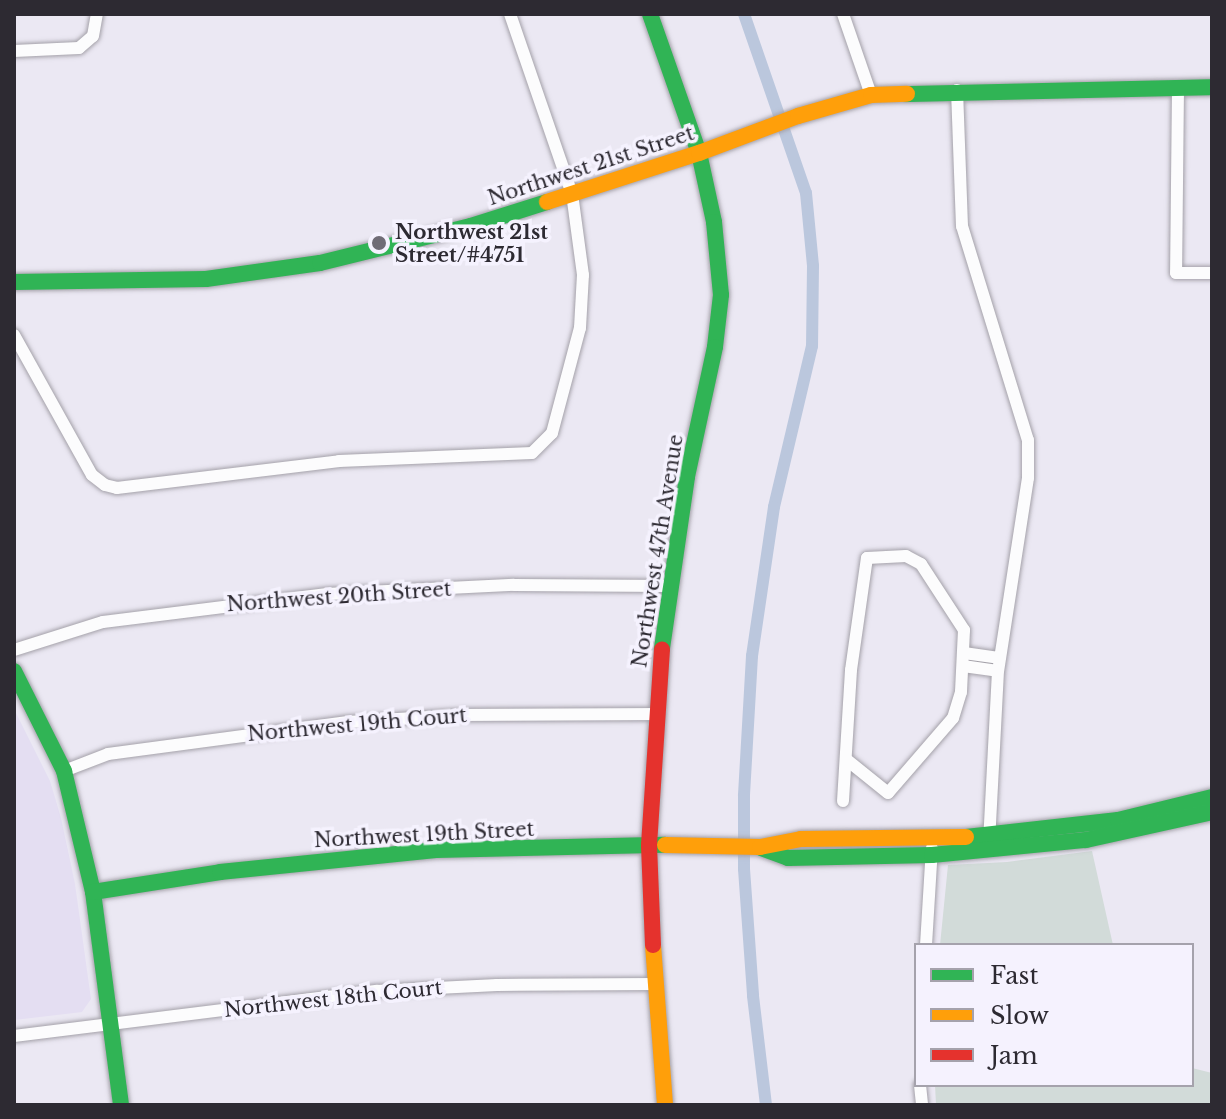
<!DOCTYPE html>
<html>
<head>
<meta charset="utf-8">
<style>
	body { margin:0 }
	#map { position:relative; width:1226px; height:1119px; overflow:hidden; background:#ebe8f3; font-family:"Libre Baskerville",serif }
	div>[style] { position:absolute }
	.built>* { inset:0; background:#e4def2 }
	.green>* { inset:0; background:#d2dbd9 }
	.canal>* { height:12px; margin:-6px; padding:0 6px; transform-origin:6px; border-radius:6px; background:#bbc7dd }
	.roads { filter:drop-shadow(0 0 2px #a4a1a9) drop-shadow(0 0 2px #a4a1a9) }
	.street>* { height:12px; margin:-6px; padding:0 6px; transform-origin:6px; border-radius:6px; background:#fcfcfd }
	.fast>* { height:16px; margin:-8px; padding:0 8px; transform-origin:8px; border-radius:8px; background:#30b455 }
	.slow>* { height:16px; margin:-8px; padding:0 8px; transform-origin:8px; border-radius:8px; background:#ff9f0a }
	.jam>* { height:16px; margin:-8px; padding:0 8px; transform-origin:8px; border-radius:8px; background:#e5322d }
	.dots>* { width:22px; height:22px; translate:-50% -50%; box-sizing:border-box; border:4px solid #f5f2fe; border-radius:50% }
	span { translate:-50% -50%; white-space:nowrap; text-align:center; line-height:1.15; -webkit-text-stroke:7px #f5f2fe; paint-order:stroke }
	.street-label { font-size:20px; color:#2d2a32 }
	.poi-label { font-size:20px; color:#2d2a32; font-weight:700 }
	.left { translate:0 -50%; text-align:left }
	.frame { position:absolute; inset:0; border:16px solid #2d2a32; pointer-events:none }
	.legend { position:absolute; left:914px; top:943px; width:280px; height:144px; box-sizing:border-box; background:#f5f2fe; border:2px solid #a5a2ac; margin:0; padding:10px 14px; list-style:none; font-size:24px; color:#2d2a32 }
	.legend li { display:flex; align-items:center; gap:16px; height:40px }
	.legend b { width:40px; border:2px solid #a5a2ac }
</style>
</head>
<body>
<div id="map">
	<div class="built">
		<i style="clip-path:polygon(14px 709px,50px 781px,61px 818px,75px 884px,91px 999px,82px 1012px,14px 1020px)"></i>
	</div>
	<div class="green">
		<i style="clip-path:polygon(1092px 851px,1113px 945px,940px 945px,948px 865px,1007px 862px)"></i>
		<i style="clip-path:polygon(1192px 1068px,1212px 1073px,1212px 1105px,936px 1105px,935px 1085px,1192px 1085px)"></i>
	</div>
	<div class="canal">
		<i style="left:744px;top:14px;width:189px;rotate:70.9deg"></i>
		<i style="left:806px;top:193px;width:73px;rotate:84.5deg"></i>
		<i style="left:813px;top:266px;width:80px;rotate:90.7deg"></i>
		<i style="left:812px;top:346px;width:165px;rotate:103.3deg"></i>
		<i style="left:774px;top:507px;width:151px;rotate:98.4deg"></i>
		<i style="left:752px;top:656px;width:140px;rotate:93.3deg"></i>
		<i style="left:744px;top:796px;width:73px;rotate:90deg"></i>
		<i style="left:744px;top:869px;width:127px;rotate:85.9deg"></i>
		<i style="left:753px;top:996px;width:110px;rotate:83.2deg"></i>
	</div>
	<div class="roads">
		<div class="street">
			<i style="left:843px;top:14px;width:86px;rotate:70.9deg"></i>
			<i style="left:14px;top:51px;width:65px;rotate:-2.6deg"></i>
			<i style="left:79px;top:48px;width:18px;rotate:-41deg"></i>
			<i style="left:93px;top:36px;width:22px;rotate:-80deg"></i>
			<i style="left:1178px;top:88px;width:185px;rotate:90.6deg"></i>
			<i style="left:1176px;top:273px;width:36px"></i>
			<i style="left:957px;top:90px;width:136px;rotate:87.9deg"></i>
			<i style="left:962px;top:226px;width:224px;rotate:72.9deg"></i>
			<i style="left:1028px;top:440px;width:38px;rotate:90deg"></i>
			<i style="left:1028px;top:478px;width:195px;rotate:98.8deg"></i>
			<i style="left:998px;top:671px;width:171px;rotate:93deg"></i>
			<i style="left:14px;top:335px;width:160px;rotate:60.9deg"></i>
			<i style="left:92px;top:475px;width:16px;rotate:38deg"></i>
			<i style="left:105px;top:485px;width:12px;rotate:14deg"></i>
			<i style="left:117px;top:488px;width:224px;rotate:-6.9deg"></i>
			<i style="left:339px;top:461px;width:193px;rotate:-2.4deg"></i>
			<i style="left:532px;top:453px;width:28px;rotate:-45deg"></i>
			<i style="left:552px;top:433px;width:109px;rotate:-75.1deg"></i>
			<i style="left:580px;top:328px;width:53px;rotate:-86.8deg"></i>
			<i style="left:583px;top:275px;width:82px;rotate:-97.7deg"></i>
			<i style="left:572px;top:194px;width:190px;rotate:-109deg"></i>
			<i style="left:14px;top:650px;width:93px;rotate:-17.5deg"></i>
			<i style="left:103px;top:622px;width:226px;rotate:-7.1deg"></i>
			<i style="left:327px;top:594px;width:187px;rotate:-2.8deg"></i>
			<i style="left:514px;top:585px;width:155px;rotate:0.4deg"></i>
			<i style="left:964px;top:653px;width:35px;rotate:8deg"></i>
			<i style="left:963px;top:666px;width:35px;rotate:8deg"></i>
			<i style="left:64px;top:771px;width:47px;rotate:-21.1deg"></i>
			<i style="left:108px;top:754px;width:242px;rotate:-7.6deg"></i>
			<i style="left:348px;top:722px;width:116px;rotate:-3.5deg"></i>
			<i style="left:464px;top:715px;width:191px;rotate:-0.3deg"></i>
			<i style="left:843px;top:801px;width:131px;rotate:-86.5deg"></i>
			<i style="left:851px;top:670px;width:113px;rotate:-81.9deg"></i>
			<i style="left:867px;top:558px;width:39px;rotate:-3deg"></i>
			<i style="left:906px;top:556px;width:17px;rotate:28deg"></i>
			<i style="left:921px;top:564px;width:79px;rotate:56.9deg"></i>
			<i style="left:964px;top:630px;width:62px;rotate:92.8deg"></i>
			<i style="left:961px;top:692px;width:27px;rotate:107deg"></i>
			<i style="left:953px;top:718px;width:99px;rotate:130.9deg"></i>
			<i style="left:888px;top:793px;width:53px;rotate:-141.2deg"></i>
			<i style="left:926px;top:945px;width:97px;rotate:-86.5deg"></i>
			<i style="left:14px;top:1036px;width:366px;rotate:-7.1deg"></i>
			<i style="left:377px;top:991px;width:120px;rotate:-2.9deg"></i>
			<i style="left:497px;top:985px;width:157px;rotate:-0.4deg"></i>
			<i style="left:920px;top:1085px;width:20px;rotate:84deg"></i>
		</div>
		<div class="fast">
			<i style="left:650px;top:14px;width:147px;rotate:70.6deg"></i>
			<i style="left:699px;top:153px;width:71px;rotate:77.7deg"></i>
			<i style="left:714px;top:222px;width:73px;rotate:84.5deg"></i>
			<i style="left:721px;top:295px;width:52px;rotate:96.6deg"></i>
			<i style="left:715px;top:347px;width:133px;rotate:102.2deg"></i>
			<i style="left:687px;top:477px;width:174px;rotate:98.3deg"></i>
			<i style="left:907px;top:94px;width:305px;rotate:-1.3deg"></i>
			<i style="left:14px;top:282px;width:192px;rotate:-0.9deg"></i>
			<i style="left:206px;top:279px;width:115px;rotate:-8deg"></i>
			<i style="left:320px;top:263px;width:155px;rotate:-13.8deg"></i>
			<i style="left:471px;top:226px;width:80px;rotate:-17.5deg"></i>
			<i style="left:14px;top:671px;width:112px;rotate:63.4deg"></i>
			<i style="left:64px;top:771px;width:124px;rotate:76.5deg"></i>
			<i style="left:93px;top:892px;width:215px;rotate:82.5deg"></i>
			<i style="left:966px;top:837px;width:153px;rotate:-6.4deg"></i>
			<i style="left:1118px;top:820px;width:97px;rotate:-13.7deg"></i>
			<i style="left:761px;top:848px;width:29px;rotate:20deg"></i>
			<i style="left:788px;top:858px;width:144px;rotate:-1.2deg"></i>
			<i style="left:932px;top:855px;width:155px;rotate:-5.6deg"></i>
			<i style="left:1086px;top:840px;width:129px;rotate:-12.5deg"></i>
			<i style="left:93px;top:892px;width:129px;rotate:-8.9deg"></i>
			<i style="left:220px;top:872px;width:217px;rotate:-5.8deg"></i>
			<i style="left:436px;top:850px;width:229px;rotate:-1.3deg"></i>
		</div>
		<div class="slow">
			<i style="left:547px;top:202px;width:160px;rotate:-17.9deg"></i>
			<i style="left:699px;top:153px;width:106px;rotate:-20.5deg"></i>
			<i style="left:798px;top:116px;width:76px;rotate:-16deg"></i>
			<i style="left:871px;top:95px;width:36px;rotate:-2deg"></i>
			<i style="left:665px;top:845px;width:95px;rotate:1.2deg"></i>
			<i style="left:760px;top:847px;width:42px;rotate:-11deg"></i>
			<i style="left:801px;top:839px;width:165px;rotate:-0.7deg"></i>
			<i style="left:653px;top:945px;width:160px;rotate:85.7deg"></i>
		</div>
		<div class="jam">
			<i style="left:653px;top:945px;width:100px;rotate:-92.3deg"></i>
			<i style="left:649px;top:845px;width:196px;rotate:-86.2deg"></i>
		</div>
	</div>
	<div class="dots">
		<i style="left:379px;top:243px;background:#706c76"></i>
	</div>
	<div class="street-label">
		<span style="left:591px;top:166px;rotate:-18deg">Northwest 21st Street</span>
		<span style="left:658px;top:551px;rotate:-81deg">Northwest 47th Avenue</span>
		<span style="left:339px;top:597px;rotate:-4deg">Northwest 20th Street</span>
		<span style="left:357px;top:725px;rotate:-5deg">Northwest 19th Court</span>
		<span style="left:424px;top:835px;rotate:-3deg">Northwest 19th Street</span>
		<span style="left:333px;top:999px;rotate:-6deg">Northwest 18th Court</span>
	</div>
	<div class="poi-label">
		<span class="left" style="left:395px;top:244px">Northwest 21st<br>Street/#4751</span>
	</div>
	<div class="frame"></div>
	<ul class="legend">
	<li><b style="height:10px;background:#30b455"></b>Fast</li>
	<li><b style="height:10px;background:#ff9f0a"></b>Slow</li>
	<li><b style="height:10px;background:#e5322d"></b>Jam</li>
	</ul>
</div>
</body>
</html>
